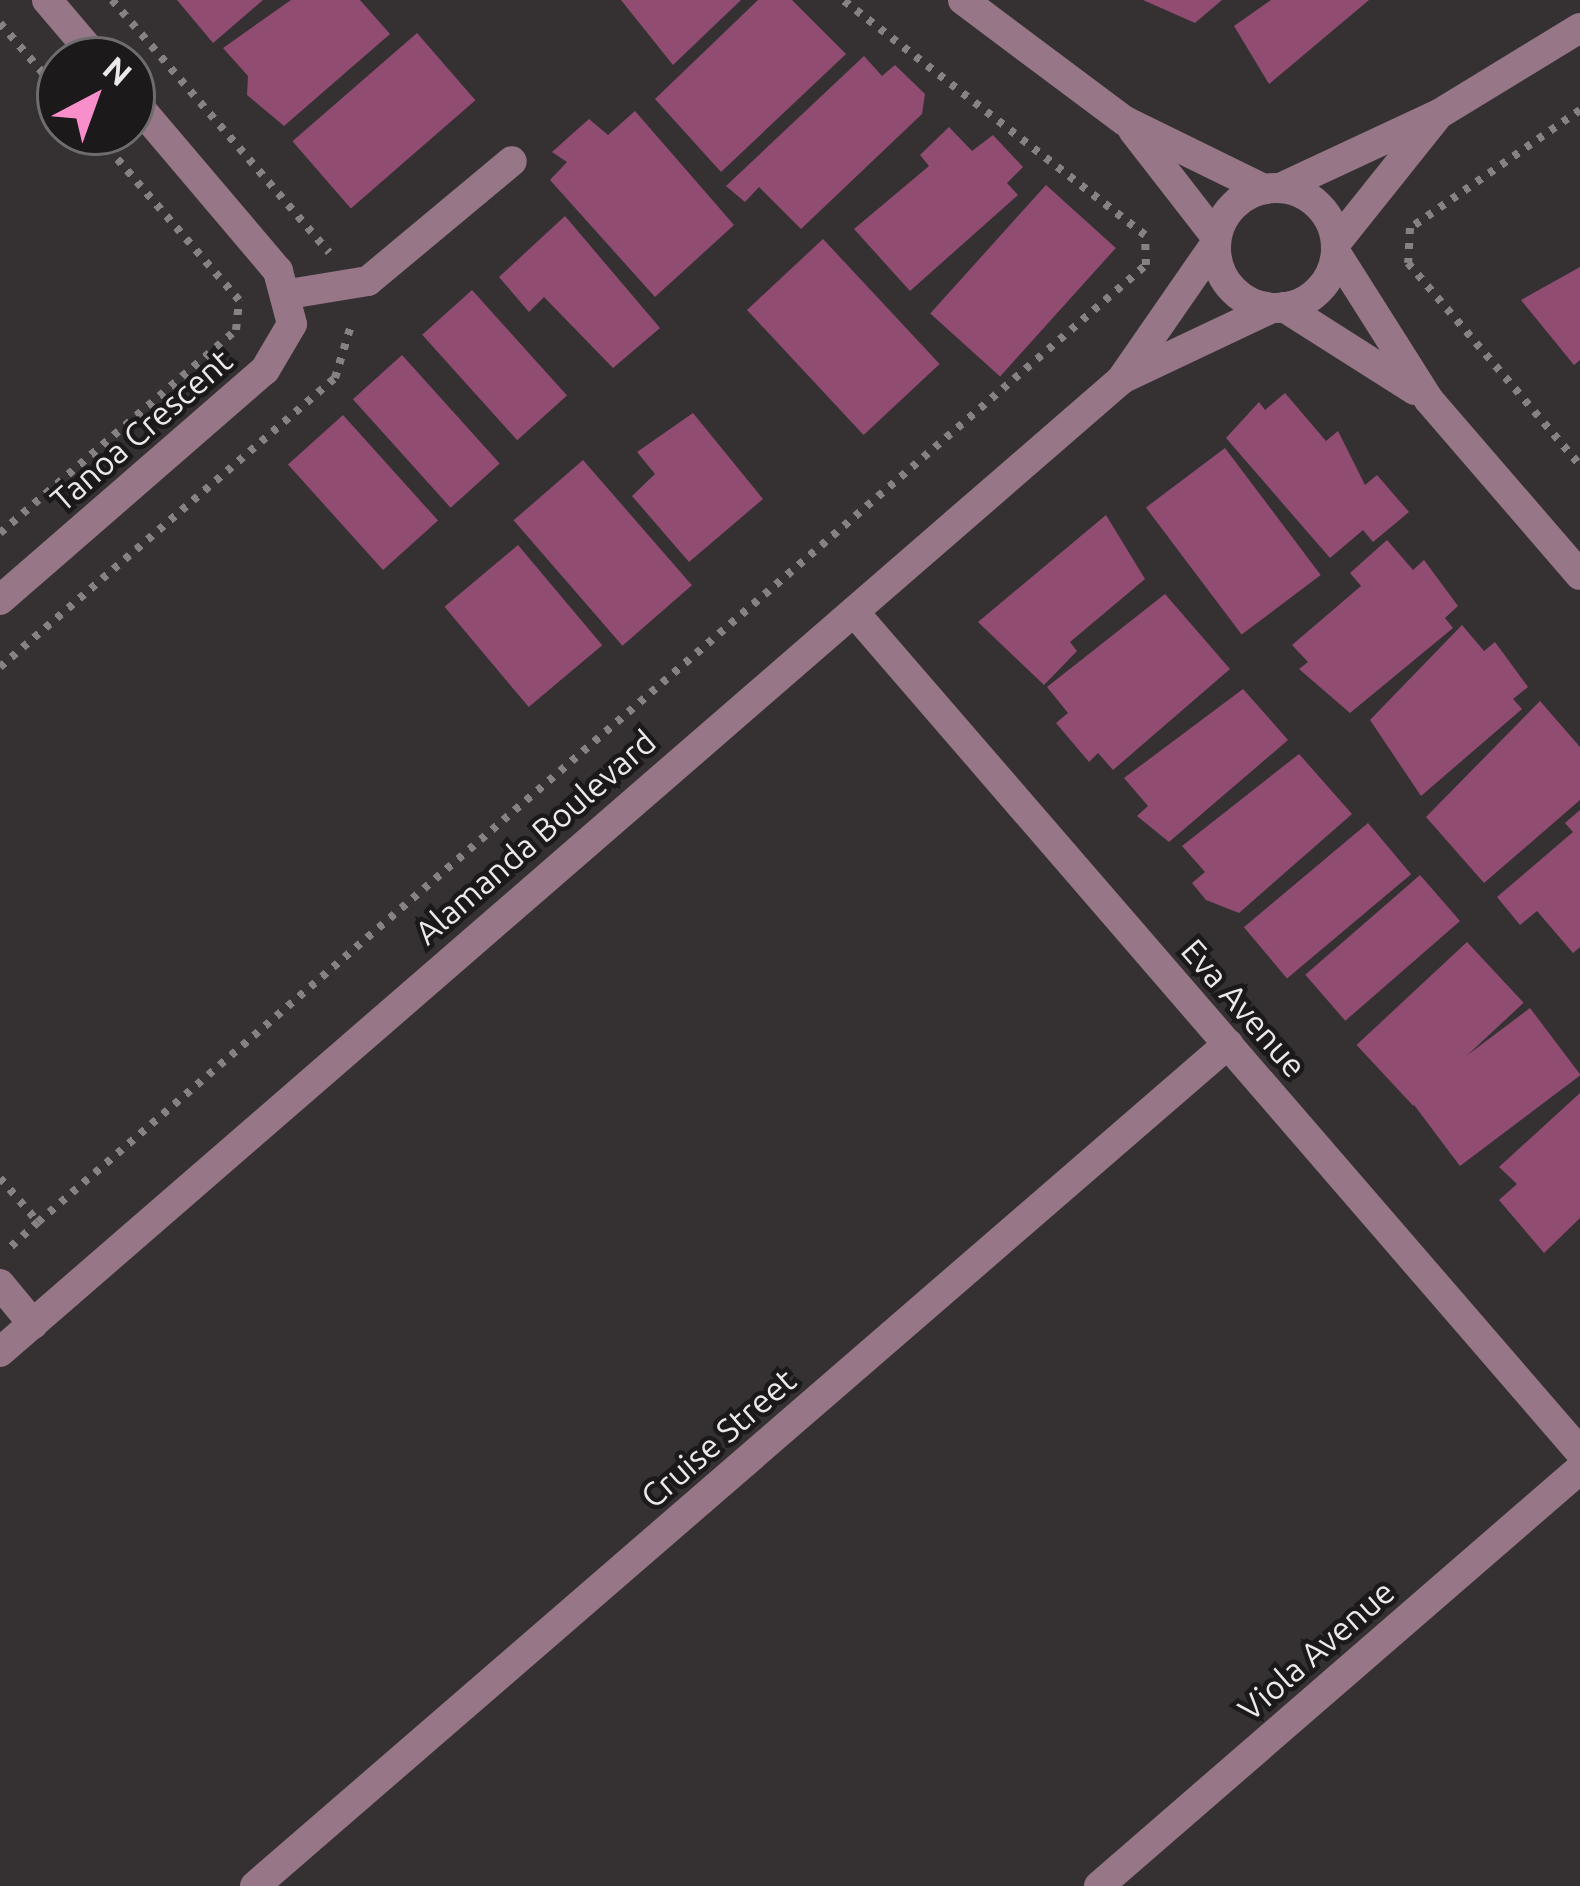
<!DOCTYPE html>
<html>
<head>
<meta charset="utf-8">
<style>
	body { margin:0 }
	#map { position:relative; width:1580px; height:1886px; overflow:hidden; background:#353133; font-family:Ubuntu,sans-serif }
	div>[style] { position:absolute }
	.building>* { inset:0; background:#914c72; transform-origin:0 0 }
	.path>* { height:8px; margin-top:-4px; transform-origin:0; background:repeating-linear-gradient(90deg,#868284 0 6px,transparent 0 15px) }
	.minor>* { height:30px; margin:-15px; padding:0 15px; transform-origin:15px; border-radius:15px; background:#977687 }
	.minor>.ring { margin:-15px; padding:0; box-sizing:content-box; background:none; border:30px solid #977687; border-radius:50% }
	span { translate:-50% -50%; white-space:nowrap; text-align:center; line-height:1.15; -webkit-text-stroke:9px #1b191a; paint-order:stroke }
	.street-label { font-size:33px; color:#ece9ea }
	.north { position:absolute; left:36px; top:36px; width:120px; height:120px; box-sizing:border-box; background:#1b191a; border:3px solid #6f6c6d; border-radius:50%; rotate:41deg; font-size:33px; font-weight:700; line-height:48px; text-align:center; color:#ece9ea }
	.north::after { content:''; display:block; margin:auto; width:42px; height:54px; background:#f98fca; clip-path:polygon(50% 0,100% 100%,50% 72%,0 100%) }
</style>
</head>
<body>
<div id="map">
	<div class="building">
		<i style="clip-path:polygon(177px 0,263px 0,213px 43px)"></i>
		<i style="clip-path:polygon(291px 0,360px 0,390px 34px,284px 126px,247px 95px,248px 76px,223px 48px)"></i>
		<i style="clip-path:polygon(621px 0,741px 0,673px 65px)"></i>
		<i style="clip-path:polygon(758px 0,792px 0,846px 54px,721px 172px,655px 99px)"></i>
		<i style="clip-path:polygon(1143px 0,1222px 0,1195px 23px)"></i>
		<i style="clip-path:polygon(1271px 0,1369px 0,1269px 84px,1234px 26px)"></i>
		<i style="left:417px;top:33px;width:89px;height:165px;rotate:49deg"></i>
		<i style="clip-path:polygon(864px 56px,882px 76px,895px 65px,925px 94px,922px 114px,801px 229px,759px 187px,745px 202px,726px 186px)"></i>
		<i style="clip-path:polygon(635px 111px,734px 225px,655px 297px,550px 180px,567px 162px,552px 152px,589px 119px,608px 135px)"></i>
		<i style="clip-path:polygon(949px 127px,972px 151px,993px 135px,1023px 167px,1007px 183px,1018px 195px,910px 291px,854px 229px,929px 166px,920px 155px)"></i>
		<i style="left:1046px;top:185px;width:94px;height:173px;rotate:42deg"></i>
		<i style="clip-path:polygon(565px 216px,660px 328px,613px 368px,544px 297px,529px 312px,499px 277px)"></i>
		<i style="left:823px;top:239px;width:171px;height:104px;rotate:47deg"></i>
		<i style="clip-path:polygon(1580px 267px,1580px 360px,1574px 365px,1521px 300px)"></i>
		<i style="left:472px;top:290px;width:142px;height:67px;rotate:48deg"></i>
		<i style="left:402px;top:355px;width:146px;height:66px;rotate:48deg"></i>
		<i style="clip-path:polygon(1285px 393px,1326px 441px,1338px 431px,1365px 485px,1377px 475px,1409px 512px,1373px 542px,1363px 530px,1330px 558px,1226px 438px,1259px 402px,1265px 410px)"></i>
		<i style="clip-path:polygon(693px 413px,763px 499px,689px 562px,632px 496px,655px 474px,637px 452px)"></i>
		<i style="left:343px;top:415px;width:142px;height:74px;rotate:48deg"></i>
		<i style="left:1225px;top:448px;width:159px;height:99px;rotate:53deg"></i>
		<i style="left:583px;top:460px;width:166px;height:92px;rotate:49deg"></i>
		<i style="clip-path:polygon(1106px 515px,1145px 579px,1070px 642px,1077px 651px,1044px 685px,978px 622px)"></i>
		<i style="clip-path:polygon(1387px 540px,1413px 570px,1424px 560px,1458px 606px,1445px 618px,1453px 628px,1350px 713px,1299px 669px,1308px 662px,1292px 645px,1361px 586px,1350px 573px)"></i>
		<i style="left:518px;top:545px;width:131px;height:96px;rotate:50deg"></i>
		<i style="clip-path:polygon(1165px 594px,1230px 669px,1113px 770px,1098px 753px,1089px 762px,1056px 723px,1068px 713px,1047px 687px)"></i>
		<i style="clip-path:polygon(1462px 625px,1484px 651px,1495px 642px,1528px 687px,1513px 699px,1522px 709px,1421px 796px,1370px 720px)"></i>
		<i style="clip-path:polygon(1243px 689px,1288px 740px,1169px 842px,1137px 816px,1148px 806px,1124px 778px)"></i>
		<i style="clip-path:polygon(1540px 701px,1580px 747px,1580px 800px,1484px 883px,1426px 817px)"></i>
		<i style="clip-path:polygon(1299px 754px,1352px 814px,1239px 913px,1206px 900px,1192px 883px,1205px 872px,1182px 846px)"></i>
		<i style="clip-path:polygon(1580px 810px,1580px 947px,1573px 953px,1537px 911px,1520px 925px,1497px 897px,1573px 832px,1565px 823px)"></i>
		<i style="left:1368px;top:823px;width:67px;height:162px;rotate:50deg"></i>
		<i style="left:1420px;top:875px;width:61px;height:152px;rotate:49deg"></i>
		<i style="left:1467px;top:942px;width:83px;height:151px;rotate:47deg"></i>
		<i style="left:1530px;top:1008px;width:84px;height:151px;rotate:53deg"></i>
		<i style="clip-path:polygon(1580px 1093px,1580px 1218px,1544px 1253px,1499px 1200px,1517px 1184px,1499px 1167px)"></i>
	</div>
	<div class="path">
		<i style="left:112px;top:0;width:333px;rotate:49.3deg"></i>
		<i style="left:0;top:23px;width:92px;rotate:49.4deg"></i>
		<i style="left:1580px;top:110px;width:207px;rotate:145.2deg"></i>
		<i style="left:1410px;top:228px;width:35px;rotate:93deg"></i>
		<i style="left:1408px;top:263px;width:265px;rotate:49.6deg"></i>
		<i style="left:0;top:533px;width:311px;rotate:-40.7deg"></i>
		<i style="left:236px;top:330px;width:30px;rotate:-84deg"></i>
		<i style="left:239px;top:300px;width:222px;rotate:-130.8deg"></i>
		<i style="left:0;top:667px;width:442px;rotate:-40.8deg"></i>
		<i style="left:335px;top:378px;width:59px;rotate:-73.1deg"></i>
		<i style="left:0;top:1178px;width:58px;rotate:49.2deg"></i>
		<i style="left:38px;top:1222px;width:43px;rotate:137.8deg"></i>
		<i style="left:38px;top:1222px;width:1464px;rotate:-40.82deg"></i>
		<i style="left:1146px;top:265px;width:30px;rotate:-92deg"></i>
		<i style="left:1145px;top:235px;width:383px;rotate:-142.1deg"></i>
	</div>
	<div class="minor">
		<i style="left:47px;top:0;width:79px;rotate:49.6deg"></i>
		<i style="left:963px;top:0;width:202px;rotate:36.8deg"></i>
		<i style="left:1125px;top:121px;width:155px;rotate:26.1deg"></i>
		<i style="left:1133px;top:130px;width:135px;rotate:52.2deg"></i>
		<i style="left:1280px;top:188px;width:175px;rotate:-25deg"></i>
		<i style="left:1439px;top:114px;width:165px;rotate:-31.4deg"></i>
		<i class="ring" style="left:1216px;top:188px;width:90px;height:90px"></i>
		<i style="left:1336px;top:243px;width:159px;rotate:-51.4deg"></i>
		<i style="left:1336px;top:253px;width:174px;rotate:57.7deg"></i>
		<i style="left:1429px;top:400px;width:231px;rotate:49.2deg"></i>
		<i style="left:289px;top:294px;width:80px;rotate:-9.3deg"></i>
		<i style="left:368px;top:281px;width:187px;rotate:-39.8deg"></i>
		<i style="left:1284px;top:307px;width:155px;rotate:32.4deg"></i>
		<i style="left:1126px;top:377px;width:161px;rotate:-25.3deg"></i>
		<i style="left:0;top:600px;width:351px;rotate:-41deg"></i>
		<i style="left:265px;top:370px;width:53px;rotate:-59.6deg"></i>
		<i style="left:292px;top:324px;width:55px;rotate:-104.8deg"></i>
		<i style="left:278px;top:271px;width:226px;rotate:-130.3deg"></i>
		<i style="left:854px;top:612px;width:1110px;rotate:49.16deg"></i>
		<i style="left:0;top:1284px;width:52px;rotate:50.5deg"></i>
		<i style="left:0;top:1352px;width:1484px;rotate:-40.93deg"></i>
		<i style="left:1121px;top:380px;width:167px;rotate:-55.3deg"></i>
		<i style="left:255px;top:1886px;width:1287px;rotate:-40.87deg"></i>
		<i style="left:1099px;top:1886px;width:637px;rotate:-40.92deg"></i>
	</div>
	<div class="street-label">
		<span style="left:141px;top:430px;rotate:-41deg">Tanoa Crescent</span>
		<span style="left:535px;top:837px;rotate:-41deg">Alamanda Boulevard</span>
		<span style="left:1244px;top:1008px;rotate:49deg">Eva Avenue</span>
		<span style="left:718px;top:1438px;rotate:-41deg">Cruise Street</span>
		<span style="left:1316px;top:1650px;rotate:-41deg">Viola Avenue</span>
	</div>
	<div class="north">N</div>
</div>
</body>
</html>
